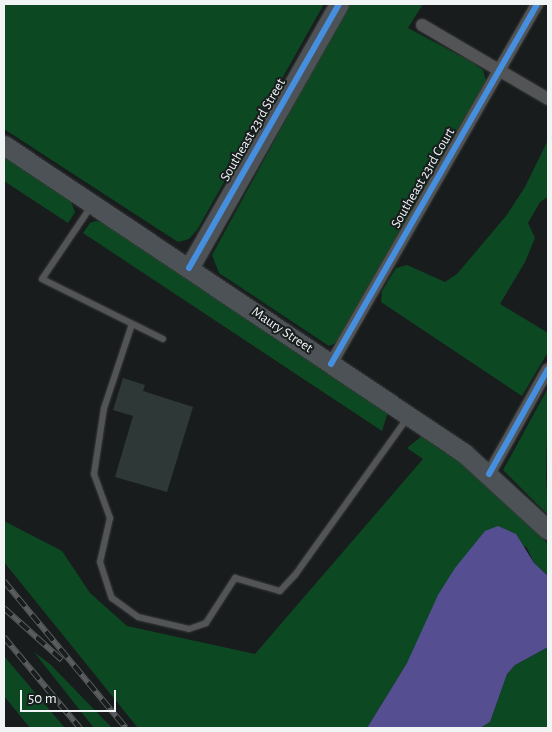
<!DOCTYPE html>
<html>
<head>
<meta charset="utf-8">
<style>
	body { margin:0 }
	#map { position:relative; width:552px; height:732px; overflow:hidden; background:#191c1d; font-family:"Alegreya Sans",sans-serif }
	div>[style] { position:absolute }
	.green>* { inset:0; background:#0c4922 }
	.water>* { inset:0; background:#554e91 }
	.building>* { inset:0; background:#2e3837 }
	.roads { filter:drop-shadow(0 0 1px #37393a) drop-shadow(0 0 1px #37393a) }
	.lane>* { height:6px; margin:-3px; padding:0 3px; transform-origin:3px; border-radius:3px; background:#525455 }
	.street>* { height:12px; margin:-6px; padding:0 6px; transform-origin:6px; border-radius:6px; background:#525455 }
	.secondary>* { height:19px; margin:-9.5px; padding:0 9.5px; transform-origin:9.5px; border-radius:9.5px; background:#4d5256 }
	.rail>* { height:5.5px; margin-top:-2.75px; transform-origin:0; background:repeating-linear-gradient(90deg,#181d1e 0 11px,#5a5c5d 0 22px); box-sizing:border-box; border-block:1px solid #5a5c5d }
	.cycleway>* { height:6px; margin:-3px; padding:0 3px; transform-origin:3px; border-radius:3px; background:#468fdf }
	span { translate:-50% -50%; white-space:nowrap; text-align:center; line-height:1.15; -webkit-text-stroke:4px #181d1e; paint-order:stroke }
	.street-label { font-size:14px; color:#f0f4f5 }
	.frame { position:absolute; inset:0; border:5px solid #f0f4f5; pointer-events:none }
	.scale { position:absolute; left:20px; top:690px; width:96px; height:22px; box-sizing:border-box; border:2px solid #f0f4f5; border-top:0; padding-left:6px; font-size:15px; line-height:18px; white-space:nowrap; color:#f0f4f5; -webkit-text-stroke:4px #181d1e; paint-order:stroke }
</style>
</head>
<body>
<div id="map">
	<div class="green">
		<i style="clip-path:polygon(4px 4px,324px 4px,197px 230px,189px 239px,178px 242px,4px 129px)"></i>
		<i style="clip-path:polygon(349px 4px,423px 4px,408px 28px,472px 62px,483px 70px,486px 81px,337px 342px,329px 346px,219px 273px,212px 255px)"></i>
		<i style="clip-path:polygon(548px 140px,548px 197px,540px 202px,528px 223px,535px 238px,525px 262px,500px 304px,548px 333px,548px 352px,522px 396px,381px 302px,382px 291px,396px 268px,407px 265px,445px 282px,457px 274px,506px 216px,525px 187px)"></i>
		<i style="clip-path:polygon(4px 155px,70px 199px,75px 212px,68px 223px,4px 181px)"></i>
		<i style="clip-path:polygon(96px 221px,105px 223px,388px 412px,382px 431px,83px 233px,90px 223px)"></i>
		<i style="clip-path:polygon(548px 388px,546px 475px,548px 515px,503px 470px)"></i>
		<i style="clip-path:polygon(422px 436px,466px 466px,548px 544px,548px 576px,534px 563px,526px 546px,407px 663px,367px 728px,138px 728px,4px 562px,4px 521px,62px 551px,90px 593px,127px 626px,255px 654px,423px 459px,407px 448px)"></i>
		<i style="clip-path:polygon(548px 647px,548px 728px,480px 728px,490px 722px,507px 674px,515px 665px)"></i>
		<i style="clip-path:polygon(34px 652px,51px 665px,112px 728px,94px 728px)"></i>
		<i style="clip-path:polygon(4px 656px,65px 728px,30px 728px,4px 696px)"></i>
	</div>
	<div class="water">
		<i style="clip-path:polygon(498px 526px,516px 534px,534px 563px,548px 576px,548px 647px,515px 665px,507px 674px,490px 722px,480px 728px,367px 728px,407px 663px,438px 595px,455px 568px,485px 531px)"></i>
	</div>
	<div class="building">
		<i style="clip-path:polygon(123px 378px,145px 385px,143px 391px,193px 407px,167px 492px,115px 477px,133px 416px,113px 410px)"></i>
	</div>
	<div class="roads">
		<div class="lane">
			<i style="left:92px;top:205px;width:89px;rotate:124deg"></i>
			<i style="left:42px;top:279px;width:135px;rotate:26.4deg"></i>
			<i style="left:132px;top:324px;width:89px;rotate:108.4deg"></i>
			<i style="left:104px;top:408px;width:67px;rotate:98.6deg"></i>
			<i style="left:94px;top:474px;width:47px;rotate:70deg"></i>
			<i style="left:110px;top:518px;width:45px;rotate:102.8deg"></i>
			<i style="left:100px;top:562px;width:38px;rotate:72deg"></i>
			<i style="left:112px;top:598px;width:32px;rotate:36deg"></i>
			<i style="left:138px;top:617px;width:52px;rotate:13.2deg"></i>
			<i style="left:189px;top:629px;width:18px;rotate:-19deg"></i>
			<i style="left:206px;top:623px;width:54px;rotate:-57.2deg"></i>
			<i style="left:235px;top:578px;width:47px;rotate:16.1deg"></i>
			<i style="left:280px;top:591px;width:22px;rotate:-47deg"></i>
			<i style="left:295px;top:575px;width:194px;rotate:-54.4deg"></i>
		</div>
		<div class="street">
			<i style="left:422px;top:25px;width:146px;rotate:30.4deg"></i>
			<i style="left:331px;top:364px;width:415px;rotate:-60.2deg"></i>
			<i style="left:489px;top:474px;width:120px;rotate:-60.7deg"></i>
		</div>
		<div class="secondary">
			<i style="left:4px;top:145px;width:554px;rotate:33.8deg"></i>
			<i style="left:464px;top:453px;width:114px;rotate:42.5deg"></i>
			<i style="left:189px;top:268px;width:304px;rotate:-60.4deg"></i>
		</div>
	</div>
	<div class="rail">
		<i style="left:4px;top:581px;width:191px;rotate:50.3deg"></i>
		<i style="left:4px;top:608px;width:78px;rotate:41.9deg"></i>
		<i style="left:4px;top:637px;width:119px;rotate:50.1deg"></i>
	</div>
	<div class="cycleway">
		<i style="left:189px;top:268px;width:304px;rotate:-60.4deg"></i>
		<i style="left:331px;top:364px;width:415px;rotate:-60.2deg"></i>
		<i style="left:489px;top:474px;width:120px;rotate:-60.7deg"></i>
	</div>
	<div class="street-label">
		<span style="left:253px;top:130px;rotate:-60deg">Southeast 23rd Street</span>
		<span style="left:423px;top:178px;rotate:-60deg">Southeast 23rd Court</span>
		<span style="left:282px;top:330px;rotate:34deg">Maury Street</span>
	</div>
	<div class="frame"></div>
	<div class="scale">50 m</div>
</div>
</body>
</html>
